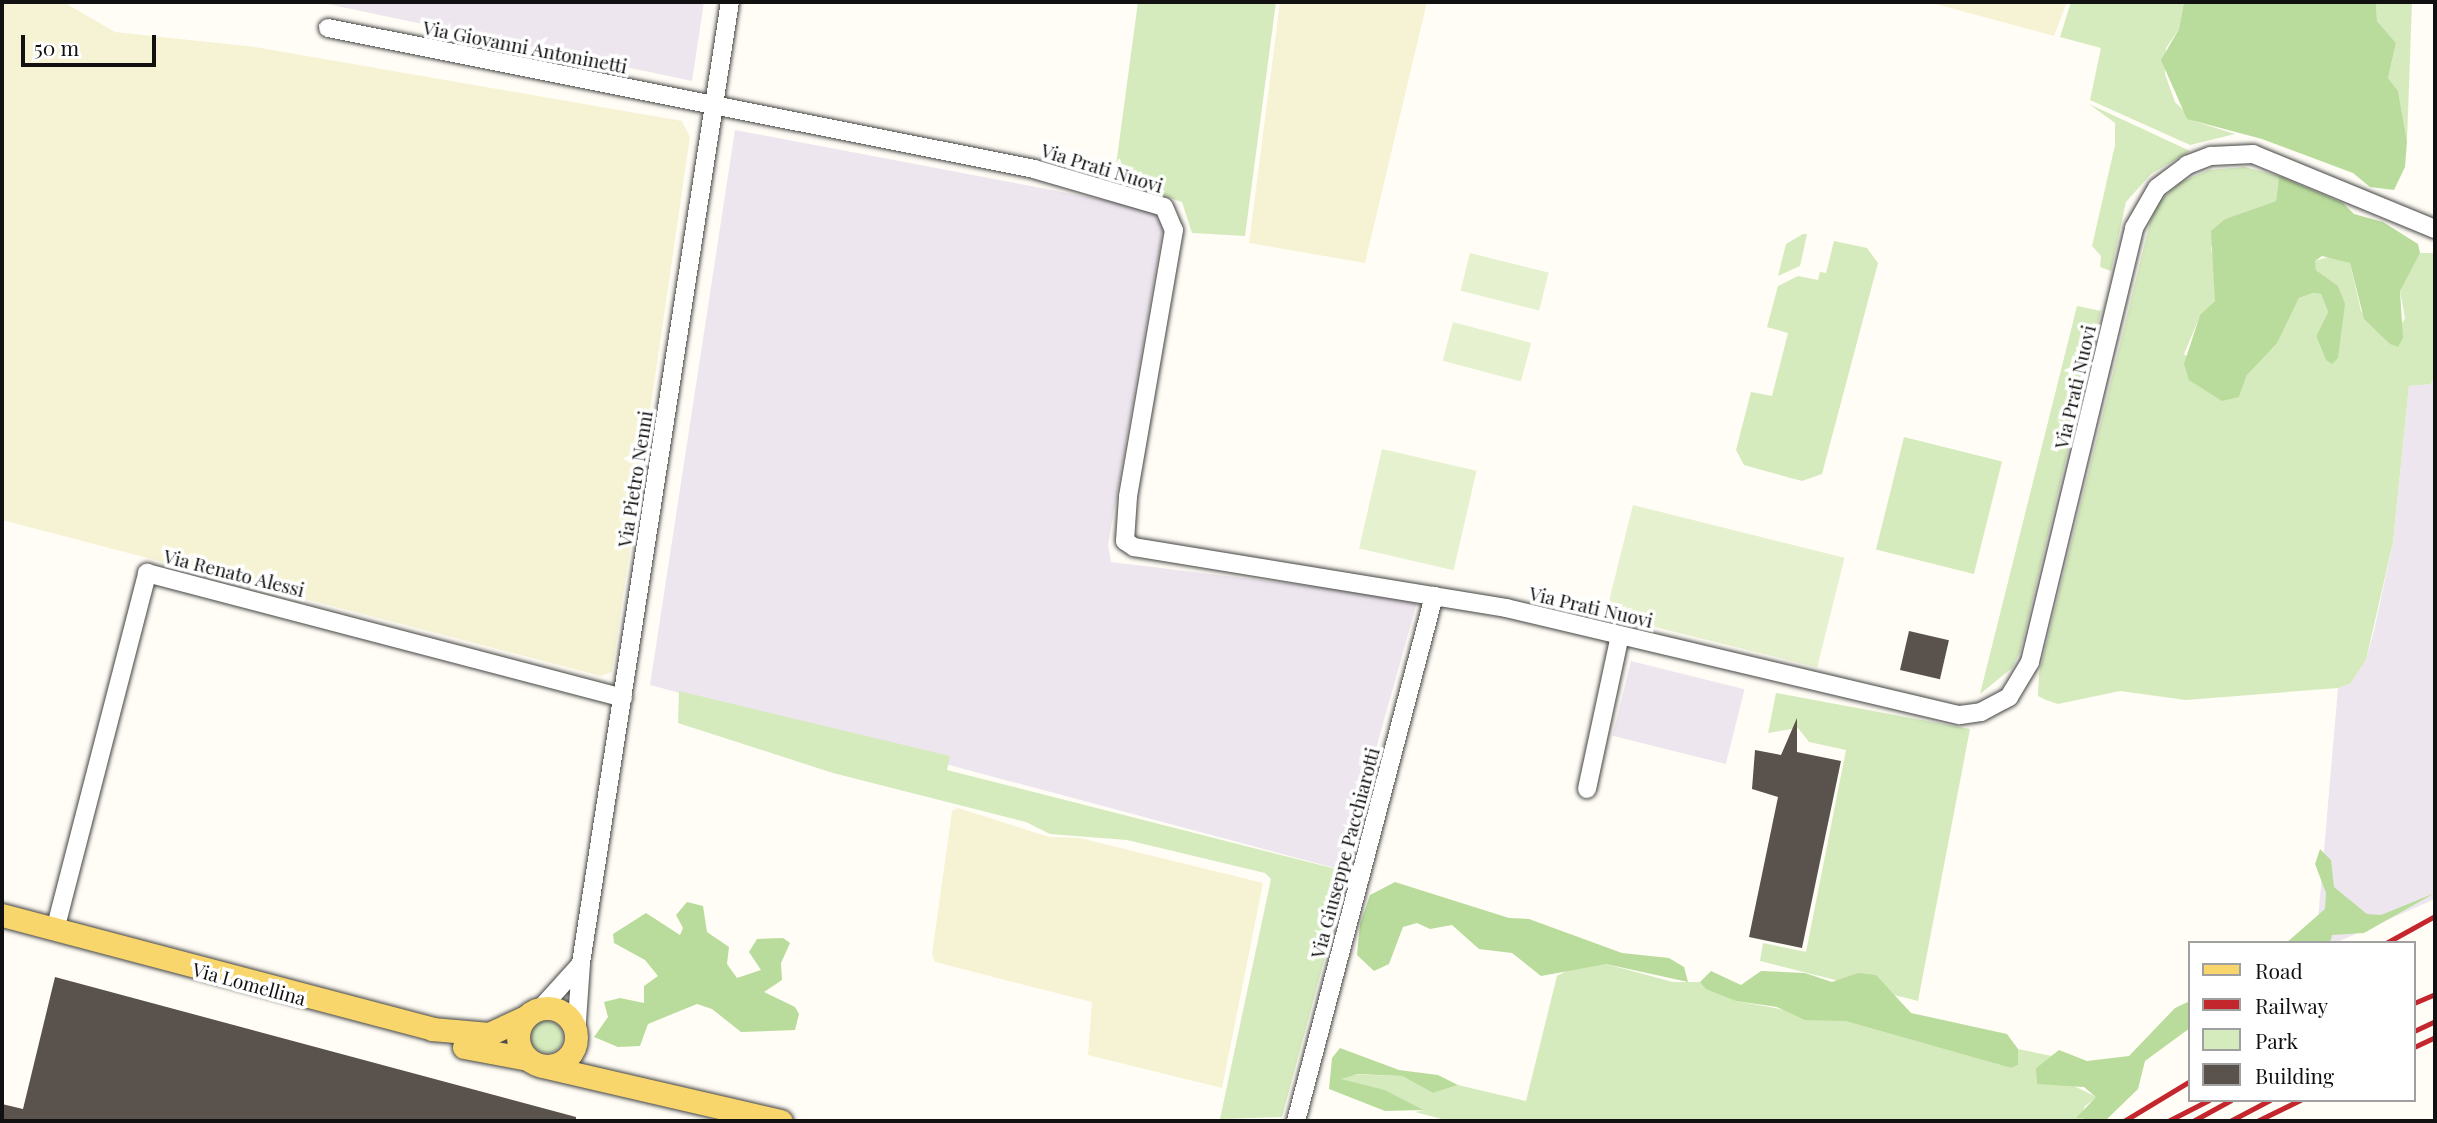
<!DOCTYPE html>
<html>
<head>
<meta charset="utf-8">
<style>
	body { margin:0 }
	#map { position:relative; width:2437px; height:1123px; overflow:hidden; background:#fffdf5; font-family:"Playfair Display",serif }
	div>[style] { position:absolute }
	.industrial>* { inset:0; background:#eee6ef; transform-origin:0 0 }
	.farmland>* { inset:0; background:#f6f3d4 }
	.green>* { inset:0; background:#d5ebbd; transform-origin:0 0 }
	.round { border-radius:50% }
	.forest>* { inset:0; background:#b9dc9c }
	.pitch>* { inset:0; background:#e6f2cf; transform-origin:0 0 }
	.building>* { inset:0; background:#5a524d; transform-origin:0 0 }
	.roads { filter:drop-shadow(0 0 2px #444) drop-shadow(0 0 2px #444) }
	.minor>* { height:18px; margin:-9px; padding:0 9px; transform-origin:9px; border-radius:9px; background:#fff }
	.major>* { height:23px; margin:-11.5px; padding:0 11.5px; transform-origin:11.5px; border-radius:11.5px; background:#f9d66b }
	.major>.ring { margin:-11.5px; padding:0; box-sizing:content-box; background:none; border:23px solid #f9d66b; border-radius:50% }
	.rail>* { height:5px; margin:-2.5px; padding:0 2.5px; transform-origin:2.5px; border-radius:2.5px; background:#c4262e }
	span { translate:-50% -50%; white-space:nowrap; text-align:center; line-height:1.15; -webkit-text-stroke:7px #fff; paint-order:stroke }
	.street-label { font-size:19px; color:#111 }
	.frame { position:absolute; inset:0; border:4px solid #111; pointer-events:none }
	.legend { position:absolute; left:2188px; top:941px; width:228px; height:161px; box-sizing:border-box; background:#fff; border:2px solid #a0a0a0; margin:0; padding:9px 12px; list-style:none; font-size:21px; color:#111 }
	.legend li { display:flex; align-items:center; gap:14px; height:35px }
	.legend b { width:35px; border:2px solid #a0a0a0 }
	.scale { position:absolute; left:21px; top:35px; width:135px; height:32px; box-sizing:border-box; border:4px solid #111; border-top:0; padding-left:9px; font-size:21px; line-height:24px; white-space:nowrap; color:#111; -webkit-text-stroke:5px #fff; paint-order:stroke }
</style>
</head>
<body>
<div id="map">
	<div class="industrial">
		<i style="clip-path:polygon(318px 2px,704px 2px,692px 81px)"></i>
		<i style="clip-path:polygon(735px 130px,1152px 209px,1163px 228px,1108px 545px,1111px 562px,1418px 599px,1342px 870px,650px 685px)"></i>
		<i style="clip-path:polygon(2435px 374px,2435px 899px,2335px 943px,2316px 943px,2338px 688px,2350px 684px,2366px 660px,2374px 631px,2393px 542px,2409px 386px,2431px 384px)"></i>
		<i style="left:1631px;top:661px;width:117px;height:77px;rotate:14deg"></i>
	</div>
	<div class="farmland">
		<i style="clip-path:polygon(2px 2px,65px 3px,115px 32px,255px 47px,682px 121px,690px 137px,612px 672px,601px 676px,2px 520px)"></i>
		<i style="clip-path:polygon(1280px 2px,1427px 2px,1365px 263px,1249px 243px)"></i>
		<i style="clip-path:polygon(1928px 2px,2067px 2px,2054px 36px)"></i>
		<i style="clip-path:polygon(958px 808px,1049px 837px,1080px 838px,1263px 883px,1222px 1088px,1088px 1055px,1092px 1002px,935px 962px,932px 954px,952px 811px)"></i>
	</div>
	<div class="green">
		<i style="clip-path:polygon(1138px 2px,1276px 2px,1245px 236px,1192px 233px,1182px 202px,1114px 180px)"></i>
		<i style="clip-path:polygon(2071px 2px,2184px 2px,2179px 29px,2166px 48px,2165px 74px,2175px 102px,2194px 121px,2235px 134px,2190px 145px,2090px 100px,2101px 48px,2060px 37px)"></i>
		<i style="clip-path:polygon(2376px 2px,2412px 2px,2407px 141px,2398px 91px,2388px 78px,2396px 43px,2377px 21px)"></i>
		<i style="clip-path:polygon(2089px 104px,2190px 151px,2151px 174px,2126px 202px,2111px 271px,2100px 267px,2101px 256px,2092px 246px,2115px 145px,2115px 123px)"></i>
		<i style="clip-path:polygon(2245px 167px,2279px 176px,2276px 201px,2225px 219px,2211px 248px,2218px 275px,2215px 301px,2200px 316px,2184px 354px,2239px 397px,2247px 375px,2281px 333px,2299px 298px,2313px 293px,2321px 294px,2328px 312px,2316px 336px,2326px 360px,2331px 281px,2316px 270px,2314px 261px,2332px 256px,2350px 263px,2361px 311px,2390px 344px,2405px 318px,2400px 291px,2407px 275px,2420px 253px,2435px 253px,2435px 374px,2431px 384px,2409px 386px,2393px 542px,2366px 660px,2350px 684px,2338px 688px,2186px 700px,2120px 691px,2058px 704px,2046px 700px,2038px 696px,2039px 674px,2150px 222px,2159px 202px,2181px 182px,2209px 170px)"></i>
		<i style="clip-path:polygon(1803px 234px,1807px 234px,1800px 266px,1778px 276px,1786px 244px)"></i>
		<i style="clip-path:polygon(1834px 241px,1867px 248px,1878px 263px,1822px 474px,1802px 481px,1744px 465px,1736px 450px,1751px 392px,1772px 396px,1788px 333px,1767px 327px,1778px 286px,1798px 276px,1818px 280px,1820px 272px,1826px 273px)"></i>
		<i style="clip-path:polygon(2077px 306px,2101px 311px,2020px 652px,2012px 668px,1980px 694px)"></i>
		<i style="left:1904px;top:437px;width:101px;height:116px;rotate:14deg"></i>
		<i style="clip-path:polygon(679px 691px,950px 756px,947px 770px,1348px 872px,1282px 1117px,1220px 1119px,1271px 879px,1265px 873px,1127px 840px,1050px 834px,1026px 822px,833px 773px,678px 723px)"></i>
		<i style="clip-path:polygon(1776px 693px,1970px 729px,1918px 1001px,1760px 961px,1763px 943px,1806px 952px,1846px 750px,1809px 742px,1798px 728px,1768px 733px)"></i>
		<i style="clip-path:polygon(1606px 964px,1673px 982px,1700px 982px,1736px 1001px,1845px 1021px,2011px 1068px,2018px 1065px,2018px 1049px,2052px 1056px,2036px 1068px,2097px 1097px,2085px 1106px,2079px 1121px,1449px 1121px,1415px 1112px,1424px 1110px,1385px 1090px,1341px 1080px,1347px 1074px,1402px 1076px,1433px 1093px,1458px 1085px,1526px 1101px,1557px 976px,1572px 968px)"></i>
		<i class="round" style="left:531px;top:1021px;width:32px;height:32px"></i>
	</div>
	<div class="forest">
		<i style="clip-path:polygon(2184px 2px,2376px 2px,2377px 21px,2396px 43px,2388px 78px,2398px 91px,2407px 141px,2405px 167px,2394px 190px,2370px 187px,2353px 173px,2262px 139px,2187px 119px,2161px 60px,2179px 29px)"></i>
		<i style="clip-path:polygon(2279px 176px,2343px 203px,2354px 214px,2383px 222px,2418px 244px,2420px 253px,2400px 291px,2403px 338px,2398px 347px,2390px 344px,2364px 319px,2350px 263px,2322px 256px,2315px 261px,2316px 270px,2338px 286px,2345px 304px,2338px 358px,2332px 364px,2326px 360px,2316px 336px,2328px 312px,2321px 294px,2313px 293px,2299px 298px,2277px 343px,2247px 375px,2239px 397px,2222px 401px,2189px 380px,2184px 364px,2200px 315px,2215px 301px,2211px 231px,2225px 219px,2276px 201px)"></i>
		<i style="clip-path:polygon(2320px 849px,2331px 860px,2334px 887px,2367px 914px,2381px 915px,2435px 893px,2364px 933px,2332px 935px,2330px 943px,2286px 943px,2325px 909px,2326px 893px,2315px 864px)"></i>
		<i style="clip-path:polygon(1395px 882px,1509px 918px,1529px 919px,1622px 953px,1669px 958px,1684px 967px,1688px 982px,1606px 964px,1541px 976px,1512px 953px,1479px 949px,1452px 925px,1430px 929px,1417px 923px,1403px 927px,1389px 964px,1374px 971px,1357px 955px,1360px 924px,1370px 895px)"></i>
		<i style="clip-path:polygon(687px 902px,703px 906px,707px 932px,729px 947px,727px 964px,737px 978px,761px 970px,749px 952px,757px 939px,783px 938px,790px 943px,781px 963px,782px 980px,764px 992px,795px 1007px,799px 1014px,795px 1030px,741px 1032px,712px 1009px,697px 1004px,648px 1024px,640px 1046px,618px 1047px,594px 1037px,608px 1017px,604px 1002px,620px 998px,644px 1003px,644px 986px,658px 976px,645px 960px,614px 943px,613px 934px,646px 913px,680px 935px,683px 928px,676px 915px)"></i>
		<i style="clip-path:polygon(1711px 971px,1741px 985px,1761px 971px,1805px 973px,1832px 982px,1858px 973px,1876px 975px,1911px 1013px,2007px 1034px,2018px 1049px,2018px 1065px,2011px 1068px,1845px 1021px,1805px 1020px,1777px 1007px,1736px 1001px,1706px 989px,1700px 982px)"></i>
		<i style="clip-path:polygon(2190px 1001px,2190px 1028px,2145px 1061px,2138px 1089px,2105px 1121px,2076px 1118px,2096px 1097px,2084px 1087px,2037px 1084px,2036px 1068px,2059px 1050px,2087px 1061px,2129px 1056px,2175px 1008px)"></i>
		<i style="clip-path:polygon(1340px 1048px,1399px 1070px,1438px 1075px,1458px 1085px,1433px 1093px,1402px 1076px,1357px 1074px,1341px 1079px,1385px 1090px,1424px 1110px,1385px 1111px,1329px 1089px,1332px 1058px)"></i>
	</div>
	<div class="pitch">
		<i style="left:1470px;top:253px;width:81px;height:39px;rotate:14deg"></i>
		<i style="left:1453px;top:322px;width:81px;height:40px;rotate:15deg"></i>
		<i style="left:1382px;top:449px;width:97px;height:102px;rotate:13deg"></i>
		<i style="left:1633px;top:505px;width:218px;height:113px;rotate:14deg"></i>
	</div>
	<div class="building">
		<i style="left:1909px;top:631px;width:41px;height:40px;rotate:13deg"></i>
		<i style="clip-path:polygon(1797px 718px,1797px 752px,1841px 761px,1802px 948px,1749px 937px,1778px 797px,1752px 789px,1755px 750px,1781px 755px)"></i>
		<i style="clip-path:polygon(55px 977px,576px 1117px,576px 1121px,2px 1121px,2px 1104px,23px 1109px)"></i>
	</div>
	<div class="roads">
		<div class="minor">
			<i style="left:328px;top:28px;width:720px;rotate:11.29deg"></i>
			<i style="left:1034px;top:169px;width:135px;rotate:16.3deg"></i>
			<i style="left:1164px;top:207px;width:25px;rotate:67deg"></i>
			<i style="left:1174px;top:230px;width:271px;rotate:99.8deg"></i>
			<i style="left:1128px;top:497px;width:44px;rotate:93.9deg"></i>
			<i style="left:1125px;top:541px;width:11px;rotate:34deg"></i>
			<i style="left:1134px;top:547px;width:377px;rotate:9.3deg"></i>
			<i style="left:1506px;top:608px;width:466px;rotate:13.3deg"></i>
			<i style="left:1960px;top:715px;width:21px;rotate:-8deg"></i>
			<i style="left:1981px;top:712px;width:32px;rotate:-28deg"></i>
			<i style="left:2009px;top:697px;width:41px;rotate:-59deg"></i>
			<i style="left:2030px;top:662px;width:446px;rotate:-76.5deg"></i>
			<i style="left:2134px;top:228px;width:46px;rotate:-60.1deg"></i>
			<i style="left:2157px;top:188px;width:38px;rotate:-37deg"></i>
			<i style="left:2187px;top:165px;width:26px;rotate:-21deg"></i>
			<i style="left:2211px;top:156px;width:42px;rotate:-2.7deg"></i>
			<i style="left:2253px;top:154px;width:197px;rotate:22.4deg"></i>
			<i style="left:1587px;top:789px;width:157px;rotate:-77.9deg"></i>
			<i style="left:56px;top:926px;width:365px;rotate:-75.5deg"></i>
			<i style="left:147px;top:573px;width:492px;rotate:14.7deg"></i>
			<i style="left:541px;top:1008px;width:57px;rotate:-47.9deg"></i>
			<i style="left:576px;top:1035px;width:72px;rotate:-86deg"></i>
			<i style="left:581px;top:963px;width:972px;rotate:-81.19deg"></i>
			<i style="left:1296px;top:1121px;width:543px;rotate:-75.27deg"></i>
		</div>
		<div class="major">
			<i style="left:2px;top:915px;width:445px;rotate:14.8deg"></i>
			<i style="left:432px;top:1029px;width:57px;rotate:5deg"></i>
			<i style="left:489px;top:1034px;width:40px;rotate:-25deg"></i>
			<i class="ring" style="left:518px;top:1008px;width:35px;height:35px"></i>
			<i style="left:464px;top:1047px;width:65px;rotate:10.6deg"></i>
			<i style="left:542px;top:1066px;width:245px;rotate:13deg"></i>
		</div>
	</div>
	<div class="rail">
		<i style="left:2386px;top:943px;width:56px;rotate:-28.9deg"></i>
		<i style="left:2414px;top:1003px;width:23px;rotate:-23deg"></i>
		<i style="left:2414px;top:1031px;width:23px;rotate:-25deg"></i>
		<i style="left:2414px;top:1047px;width:23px;rotate:-25deg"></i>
		<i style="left:2124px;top:1121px;width:77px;rotate:-31.2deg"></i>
		<i style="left:2168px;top:1121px;width:46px;rotate:-27.1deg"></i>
		<i style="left:2193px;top:1121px;width:43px;rotate:-28.9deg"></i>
		<i style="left:2230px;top:1121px;width:45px;rotate:-27.7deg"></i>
		<i style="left:2257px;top:1121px;width:48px;rotate:-26deg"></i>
	</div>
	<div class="street-label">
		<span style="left:525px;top:47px;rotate:11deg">Via Giovanni Antoninetti</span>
		<span style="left:1102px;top:168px;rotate:17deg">Via Prati Nuovi</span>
		<span style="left:2075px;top:387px;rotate:-77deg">Via Prati Nuovi</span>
		<span style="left:635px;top:479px;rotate:-81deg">Via Pietro Nenni</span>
		<span style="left:234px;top:573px;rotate:14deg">Via Renato Alessi</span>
		<span style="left:1591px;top:607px;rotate:13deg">Via Prati Nuovi</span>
		<span style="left:1345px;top:853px;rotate:-75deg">Via Giuseppe Pacchiarotti</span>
		<span style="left:249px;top:984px;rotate:15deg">Via Lomellina</span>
	</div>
	<div class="frame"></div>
	<ul class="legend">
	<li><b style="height:9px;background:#f9d66b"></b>Road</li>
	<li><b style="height:9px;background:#c4262e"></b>Railway</li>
	<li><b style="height:19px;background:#d5ebbd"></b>Park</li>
	<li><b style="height:19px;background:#5a524d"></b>Building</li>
	</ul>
	<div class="scale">50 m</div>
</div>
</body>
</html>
